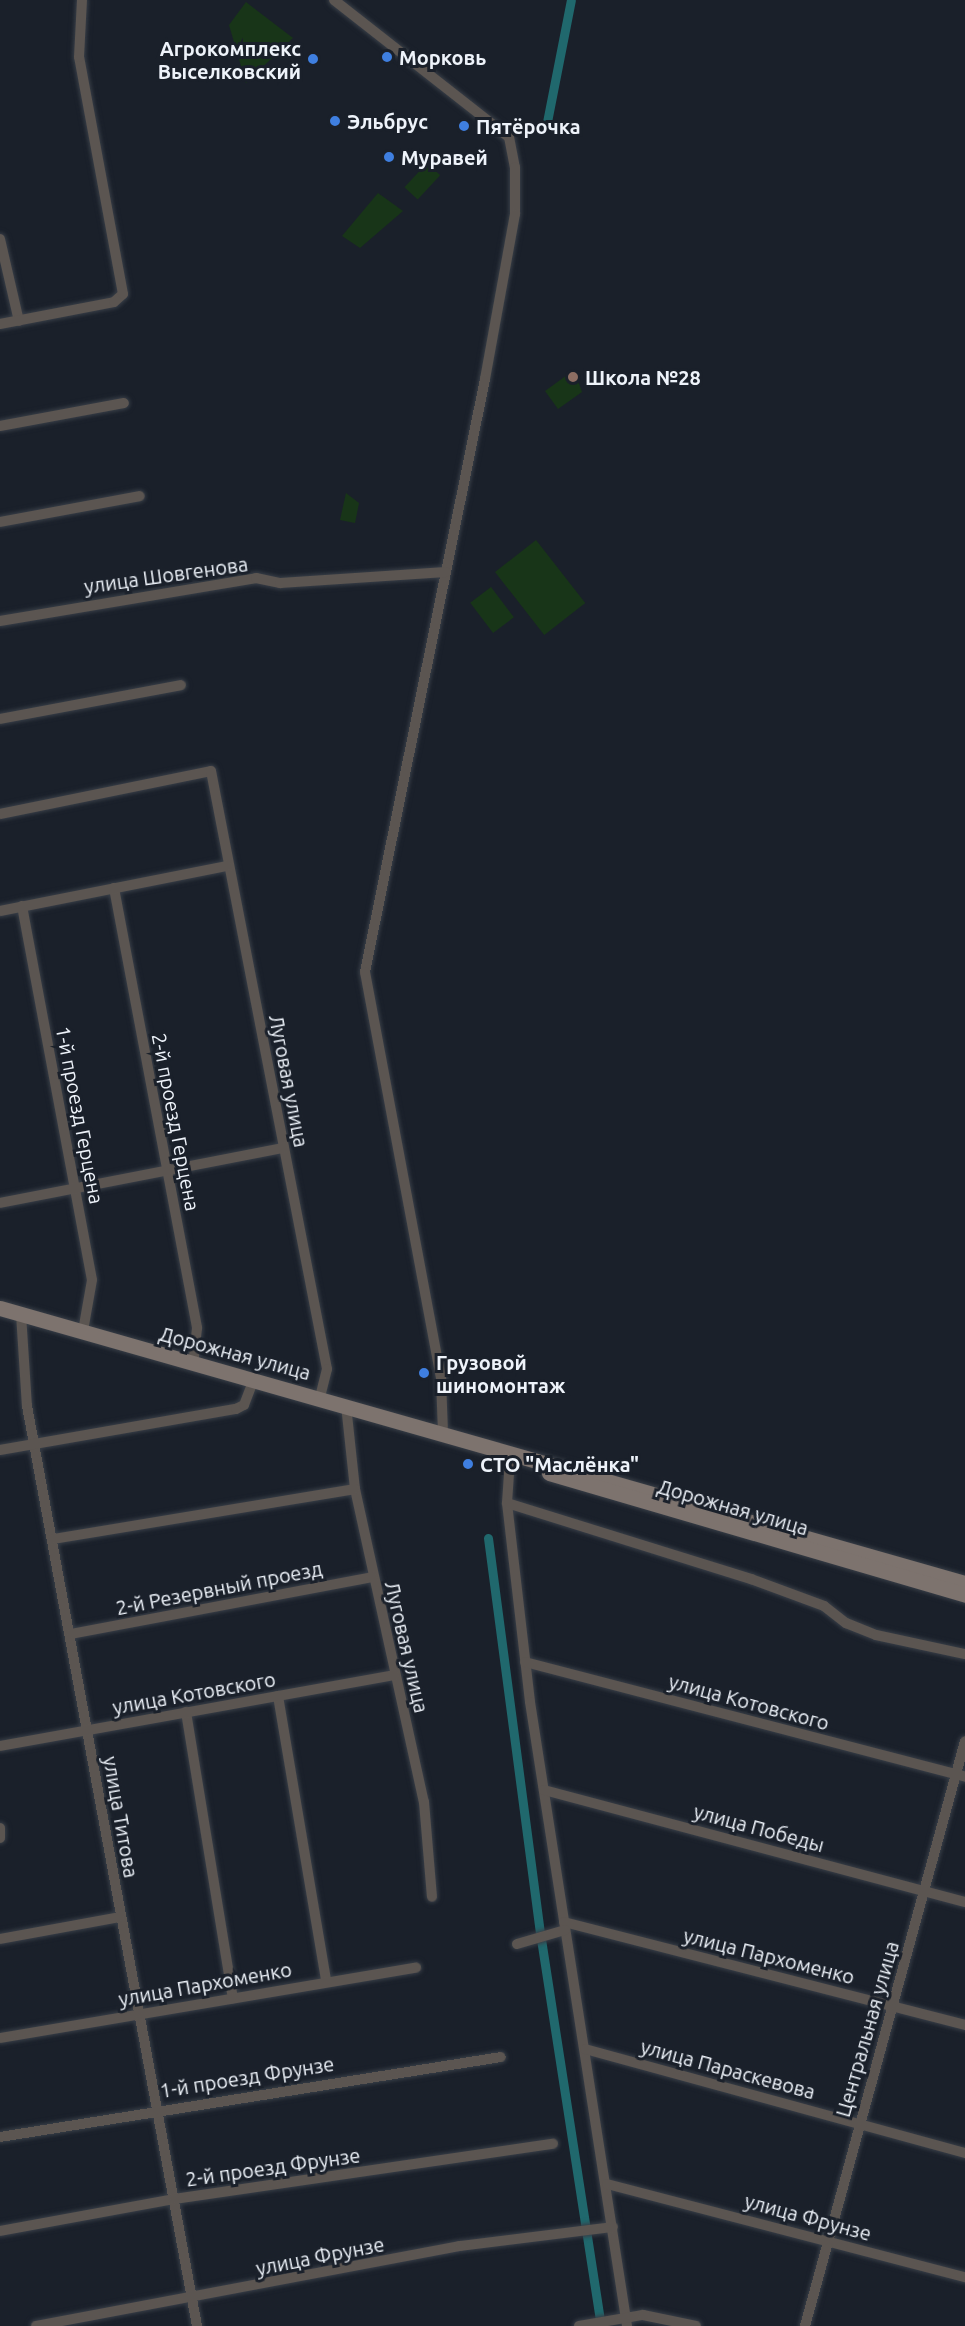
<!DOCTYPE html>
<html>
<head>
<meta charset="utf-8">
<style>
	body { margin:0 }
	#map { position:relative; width:965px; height:2326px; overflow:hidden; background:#1a202a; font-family:Ubuntu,sans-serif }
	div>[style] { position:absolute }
	.green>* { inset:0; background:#183518; transform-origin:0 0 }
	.canal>* { height:9px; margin:-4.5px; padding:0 4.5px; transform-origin:4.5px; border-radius:4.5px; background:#20686d }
	.roads { filter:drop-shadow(0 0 2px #383e47) drop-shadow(0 0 2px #383e47) }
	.minor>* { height:10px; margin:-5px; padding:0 5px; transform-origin:5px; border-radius:5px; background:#5b5551 }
	.secondary>* { height:15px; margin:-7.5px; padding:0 7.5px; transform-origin:7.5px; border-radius:7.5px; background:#7d736e }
	.dots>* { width:16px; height:16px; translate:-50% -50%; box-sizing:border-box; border:3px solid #1a202a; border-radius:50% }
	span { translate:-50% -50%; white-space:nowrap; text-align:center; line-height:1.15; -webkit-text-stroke:6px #1a202a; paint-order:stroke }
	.poi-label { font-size:20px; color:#eef3fa; font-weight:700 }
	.right { translate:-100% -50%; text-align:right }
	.left { translate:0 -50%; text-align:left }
	.street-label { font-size:20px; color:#eef3fa }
</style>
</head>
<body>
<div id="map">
	<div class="green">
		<i style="clip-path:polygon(246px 2px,293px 38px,246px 83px,229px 25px)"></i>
		<i style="left:427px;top:163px;width:18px;height:33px;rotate:43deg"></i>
		<i style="clip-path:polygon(378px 193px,403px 211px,360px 248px,342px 236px)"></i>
		<i style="clip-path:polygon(574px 370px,582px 392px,558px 409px,545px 391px)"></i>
		<i style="clip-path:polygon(346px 493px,359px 503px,355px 523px,340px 520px)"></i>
		<i style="left:536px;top:540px;width:80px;height:52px;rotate:52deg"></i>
		<i style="left:491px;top:587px;width:38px;height:26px;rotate:53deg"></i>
	</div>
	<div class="canal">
		<i style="left:546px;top:127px;width:129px;rotate:-78.9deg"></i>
		<i style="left:488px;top:1538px;width:404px;rotate:82.5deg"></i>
		<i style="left:541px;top:1939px;width:392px;rotate:81.2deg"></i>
	</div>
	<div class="roads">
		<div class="minor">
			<i style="left:334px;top:0;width:222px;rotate:38.1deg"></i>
			<i style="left:509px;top:137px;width:31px;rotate:79deg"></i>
			<i style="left:515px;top:167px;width:47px;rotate:90deg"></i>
			<i style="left:515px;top:214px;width:168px;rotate:100.3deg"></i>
			<i style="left:485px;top:379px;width:605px;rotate:101.44deg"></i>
			<i style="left:365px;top:972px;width:415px;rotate:79.4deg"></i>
			<i style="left:441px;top:1380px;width:52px;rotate:87.8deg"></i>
			<i style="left:0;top:239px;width:84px;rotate:77deg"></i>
			<i style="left:0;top:324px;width:116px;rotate:-10.9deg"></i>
			<i style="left:114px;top:302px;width:12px;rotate:-42deg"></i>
			<i style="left:123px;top:294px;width:241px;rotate:-100.5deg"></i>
			<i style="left:79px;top:57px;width:57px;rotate:-87deg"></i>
			<i style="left:0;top:426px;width:126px;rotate:-10.5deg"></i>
			<i style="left:0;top:522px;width:142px;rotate:-10.5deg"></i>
			<i style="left:0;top:621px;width:260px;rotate:-9.5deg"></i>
			<i style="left:256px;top:578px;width:25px;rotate:12deg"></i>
			<i style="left:280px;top:583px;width:166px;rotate:-3.8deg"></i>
			<i style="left:0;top:719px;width:184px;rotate:-10.6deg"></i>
			<i style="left:0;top:814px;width:215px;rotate:-11.5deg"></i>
			<i style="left:211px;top:771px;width:609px;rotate:79.02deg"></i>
			<i style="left:327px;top:1369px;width:30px;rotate:104deg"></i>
			<i style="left:114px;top:888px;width:448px;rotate:79.3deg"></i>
			<i style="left:197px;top:1328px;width:36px;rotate:96deg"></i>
			<i style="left:22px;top:906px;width:380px;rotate:79.4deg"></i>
			<i style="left:92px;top:1280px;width:52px;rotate:100deg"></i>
			<i style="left:0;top:911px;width:232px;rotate:-11.2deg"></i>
			<i style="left:0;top:1203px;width:289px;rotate:-11deg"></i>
			<i style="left:21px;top:1314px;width:92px;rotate:86.3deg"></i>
			<i style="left:27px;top:1406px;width:936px;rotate:79.53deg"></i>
			<i style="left:346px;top:1405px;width:84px;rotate:83.9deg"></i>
			<i style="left:355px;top:1489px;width:321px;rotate:77.6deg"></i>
			<i style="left:424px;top:1802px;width:95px;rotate:85.2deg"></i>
			<i style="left:0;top:1450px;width:240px;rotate:-9.9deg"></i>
			<i style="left:236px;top:1409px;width:9px;rotate:-27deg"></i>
			<i style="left:244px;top:1405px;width:26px;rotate:-69deg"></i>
			<i style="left:510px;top:1459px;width:44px;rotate:93.9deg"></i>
			<i style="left:507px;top:1503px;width:200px;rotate:83.4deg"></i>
			<i style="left:530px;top:1702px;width:631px;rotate:81.16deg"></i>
			<i style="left:507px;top:1503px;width:256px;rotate:17.3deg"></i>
			<i style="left:751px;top:1579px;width:78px;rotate:20.3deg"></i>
			<i style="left:824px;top:1606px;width:28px;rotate:38deg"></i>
			<i style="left:846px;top:1623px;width:32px;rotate:22deg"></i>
			<i style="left:876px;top:1635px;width:91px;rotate:12.1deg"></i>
			<i style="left:53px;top:1539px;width:306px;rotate:-9.4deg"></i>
			<i style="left:71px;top:1634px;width:307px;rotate:-10.7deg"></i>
			<i style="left:525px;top:1662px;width:455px;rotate:14.6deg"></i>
			<i style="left:278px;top:1696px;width:289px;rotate:80.4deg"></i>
			<i style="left:186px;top:1712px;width:290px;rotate:80.7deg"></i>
			<i style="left:0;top:1746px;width:401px;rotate:-10.2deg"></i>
			<i style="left:544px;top:1790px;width:436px;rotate:14.9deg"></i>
			<i style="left:0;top:1828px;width:10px;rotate:90deg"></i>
			<i style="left:564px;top:1922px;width:414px;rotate:14.4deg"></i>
			<i style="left:0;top:1939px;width:122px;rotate:-10.4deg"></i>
			<i style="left:517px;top:1944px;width:50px;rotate:-16.3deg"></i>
			<i style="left:0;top:2038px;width:422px;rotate:-9.6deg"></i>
			<i style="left:585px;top:2049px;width:394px;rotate:15.3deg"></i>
			<i style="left:0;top:2137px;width:507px;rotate:-9.07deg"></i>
			<i style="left:607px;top:2184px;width:370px;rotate:14.6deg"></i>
			<i style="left:0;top:2231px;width:177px;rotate:-10.4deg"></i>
			<i style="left:174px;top:2199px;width:383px;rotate:-8.3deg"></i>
			<i style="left:36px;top:2326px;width:431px;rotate:-10.7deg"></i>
			<i style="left:460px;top:2246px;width:154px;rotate:-7.1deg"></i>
			<i style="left:579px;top:2326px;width:65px;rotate:-9.8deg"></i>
			<i style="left:643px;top:2315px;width:54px;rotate:11.7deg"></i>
			<i style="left:805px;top:2326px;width:606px;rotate:-74.7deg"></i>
		</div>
		<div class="secondary">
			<i style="left:0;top:1308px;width:1003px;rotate:15.91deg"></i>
			<i style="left:549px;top:1473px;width:434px;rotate:16.3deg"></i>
		</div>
	</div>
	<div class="dots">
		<i style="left:387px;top:57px;background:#3f7fe0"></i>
		<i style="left:313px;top:59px;background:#3f7fe0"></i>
		<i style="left:335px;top:121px;background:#3f7fe0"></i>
		<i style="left:464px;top:126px;background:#3f7fe0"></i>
		<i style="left:389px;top:157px;background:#3f7fe0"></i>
		<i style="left:573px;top:377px;background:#8d6e63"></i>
		<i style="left:424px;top:1373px;background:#3f7fe0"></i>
		<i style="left:468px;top:1464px;background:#3f7fe0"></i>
	</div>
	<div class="poi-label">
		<span class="right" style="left:301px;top:60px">Агрокомплекс<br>Выселковский</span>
		<span class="left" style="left:399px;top:57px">Морковь</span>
		<span class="left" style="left:347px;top:121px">Эльбрус</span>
		<span class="left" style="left:476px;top:126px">Пятёрочка</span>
		<span class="left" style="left:401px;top:157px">Муравей</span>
		<span class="left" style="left:585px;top:377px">Школа №28</span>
		<span class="left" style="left:436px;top:1374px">Грузовой<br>шиномонтаж</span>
		<span class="left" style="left:480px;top:1464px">СТО "Маслёнка"</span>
	</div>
	<div class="street-label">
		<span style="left:166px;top:575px;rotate:-8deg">улица Шовгенова</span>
		<span style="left:289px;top:1081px;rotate:79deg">Луговая улица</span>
		<span style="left:80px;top:1115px;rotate:79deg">1-й проезд Герцена</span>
		<span style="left:176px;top:1122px;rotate:79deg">2-й проезд Герцена</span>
		<span style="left:235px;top:1353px;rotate:15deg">Дорожная улица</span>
		<span style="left:733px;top:1507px;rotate:16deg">Дорожная улица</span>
		<span style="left:219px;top:1588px;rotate:-11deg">2-й Резервный проезд</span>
		<span style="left:407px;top:1647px;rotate:77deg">Луговая улица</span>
		<span style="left:194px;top:1693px;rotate:-10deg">улица Котовского</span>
		<span style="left:749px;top:1702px;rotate:15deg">улица Котовского</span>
		<span style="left:121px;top:1817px;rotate:80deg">улица Титова</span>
		<span style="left:759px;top:1828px;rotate:15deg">улица Победы</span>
		<span style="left:769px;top:1956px;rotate:14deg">улица Пархоменко</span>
		<span style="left:205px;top:1984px;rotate:-10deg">улица Пархоменко</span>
		<span style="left:867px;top:2029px;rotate:-74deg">Центральная улица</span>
		<span style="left:728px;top:2069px;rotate:15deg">улица Параскевова</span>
		<span style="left:247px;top:2077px;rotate:-9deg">1-й проезд Фрунзе</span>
		<span style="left:273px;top:2167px;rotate:-8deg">2-й проезд Фрунзе</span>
		<span style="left:808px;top:2217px;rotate:15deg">улица Фрунзе</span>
		<span style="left:320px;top:2256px;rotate:-11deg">улица Фрунзе</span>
	</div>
</div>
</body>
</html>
